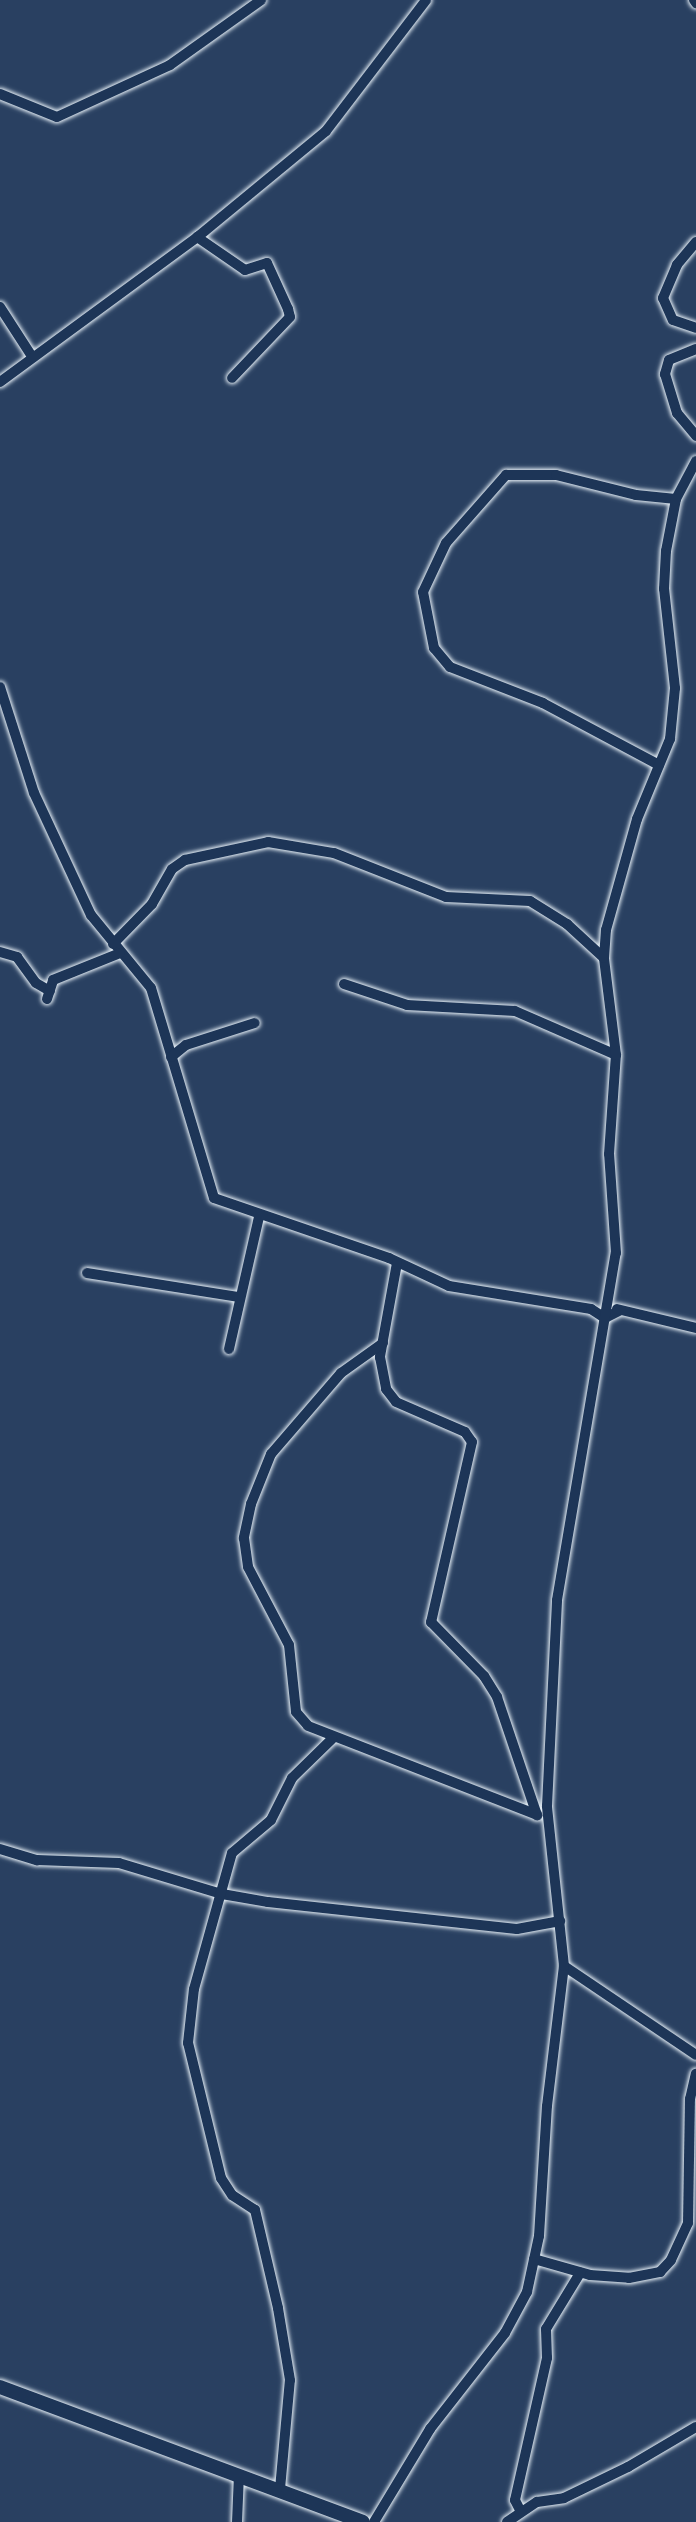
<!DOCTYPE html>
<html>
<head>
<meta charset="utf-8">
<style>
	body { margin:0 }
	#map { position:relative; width:696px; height:2522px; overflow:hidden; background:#294061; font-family:Dekko,sans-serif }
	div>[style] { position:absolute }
	.roads { filter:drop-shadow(0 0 2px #e8f1f8) drop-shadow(0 0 2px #e8f1f8) }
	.minor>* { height:10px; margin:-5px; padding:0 5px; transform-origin:5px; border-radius:5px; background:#1d3557 }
	.major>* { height:14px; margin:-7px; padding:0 7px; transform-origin:7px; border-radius:7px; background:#1d3557 }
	span { translate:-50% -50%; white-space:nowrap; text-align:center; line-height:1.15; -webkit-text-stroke:7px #1d3557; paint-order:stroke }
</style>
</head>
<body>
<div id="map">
	<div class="roads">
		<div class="minor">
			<i style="left:694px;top:0;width:4px;rotate:56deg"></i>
			<i style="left:0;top:94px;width:61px;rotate:22deg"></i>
			<i style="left:57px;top:117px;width:124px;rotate:-24.7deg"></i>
			<i style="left:170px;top:65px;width:112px;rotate:-35.5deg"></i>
			<i style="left:197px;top:237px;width:58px;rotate:34.5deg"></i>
			<i style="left:245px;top:270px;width:23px;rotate:-18deg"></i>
			<i style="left:267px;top:263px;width:51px;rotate:65.5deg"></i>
			<i style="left:288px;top:309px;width:8px;rotate:76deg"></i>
			<i style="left:290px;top:317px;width:84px;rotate:133.6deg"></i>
			<i style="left:696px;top:242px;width:30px;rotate:130deg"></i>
			<i style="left:677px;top:265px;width:36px;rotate:113deg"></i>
			<i style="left:663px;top:298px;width:24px;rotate:66deg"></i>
			<i style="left:673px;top:320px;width:24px;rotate:19deg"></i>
			<i style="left:0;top:307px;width:57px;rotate:57.1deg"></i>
			<i style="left:696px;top:349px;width:29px;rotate:158deg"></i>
			<i style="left:669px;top:360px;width:15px;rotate:106deg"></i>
			<i style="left:665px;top:374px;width:41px;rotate:72.9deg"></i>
			<i style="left:677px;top:413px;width:30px;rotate:50deg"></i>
			<i style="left:0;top:382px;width:248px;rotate:-36.3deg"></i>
			<i style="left:200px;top:235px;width:163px;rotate:-39.5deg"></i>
			<i style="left:326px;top:131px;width:165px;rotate:-52.6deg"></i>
			<i style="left:0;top:687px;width:111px;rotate:72.2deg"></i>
			<i style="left:34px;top:793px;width:135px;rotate:65deg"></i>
			<i style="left:91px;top:915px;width:94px;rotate:50.6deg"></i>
			<i style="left:151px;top:988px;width:219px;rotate:73.3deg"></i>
			<i style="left:214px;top:1198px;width:185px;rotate:18.9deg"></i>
			<i style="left:389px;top:1258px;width:66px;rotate:25deg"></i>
			<i style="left:449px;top:1286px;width:144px;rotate:9.2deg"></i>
			<i style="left:591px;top:1309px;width:17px;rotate:33deg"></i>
			<i style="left:605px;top:1318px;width:16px;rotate:-27deg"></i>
			<i style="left:659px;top:765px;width:132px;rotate:-151.9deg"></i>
			<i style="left:543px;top:703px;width:100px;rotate:-158.8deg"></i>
			<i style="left:450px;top:667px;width:25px;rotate:-130deg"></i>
			<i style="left:434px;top:648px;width:57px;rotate:-101.1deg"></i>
			<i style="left:423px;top:592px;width:54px;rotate:-64.9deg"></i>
			<i style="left:446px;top:543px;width:91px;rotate:-48.6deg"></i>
			<i style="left:506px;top:475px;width:50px"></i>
			<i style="left:556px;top:475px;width:82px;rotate:14deg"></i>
			<i style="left:636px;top:495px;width:40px;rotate:5.7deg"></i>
			<i style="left:113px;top:944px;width:56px;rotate:-45.7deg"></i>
			<i style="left:152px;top:904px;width:40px;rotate:-60.3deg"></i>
			<i style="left:172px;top:869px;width:16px;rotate:-35deg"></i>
			<i style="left:185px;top:860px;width:85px;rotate:-12.2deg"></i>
			<i style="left:268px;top:842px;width:67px;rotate:9.5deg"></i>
			<i style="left:334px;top:853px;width:120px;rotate:21.4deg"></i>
			<i style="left:446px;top:897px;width:84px;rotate:2.7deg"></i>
			<i style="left:530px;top:901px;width:44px;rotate:31.9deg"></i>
			<i style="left:567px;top:924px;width:50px;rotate:42.6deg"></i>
			<i style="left:0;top:952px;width:18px;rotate:16deg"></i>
			<i style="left:17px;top:957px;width:32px;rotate:54deg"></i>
			<i style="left:36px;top:983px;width:16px;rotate:30deg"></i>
			<i style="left:344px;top:984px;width:66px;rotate:18.4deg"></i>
			<i style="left:407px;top:1005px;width:108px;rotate:3.2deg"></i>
			<i style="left:515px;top:1011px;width:110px;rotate:23.5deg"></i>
			<i style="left:47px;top:999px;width:20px;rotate:-72deg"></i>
			<i style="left:53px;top:980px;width:72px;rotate:-21.9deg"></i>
			<i style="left:171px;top:1057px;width:19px;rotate:-39deg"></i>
			<i style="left:186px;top:1045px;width:72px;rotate:-17.7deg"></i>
			<i style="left:397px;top:1263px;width:96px;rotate:100.3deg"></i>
			<i style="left:380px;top:1357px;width:33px;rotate:79deg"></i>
			<i style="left:386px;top:1389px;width:16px;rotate:52deg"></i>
			<i style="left:396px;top:1402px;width:75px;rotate:23.5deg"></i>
			<i style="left:465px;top:1432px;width:12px;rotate:55deg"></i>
			<i style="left:472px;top:1442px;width:185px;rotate:102.8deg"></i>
			<i style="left:431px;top:1622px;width:76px;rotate:45.5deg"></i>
			<i style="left:484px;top:1676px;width:25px;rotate:58deg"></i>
			<i style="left:497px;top:1697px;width:125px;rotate:71.3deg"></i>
			<i style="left:87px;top:1273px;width:154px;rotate:9deg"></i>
			<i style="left:617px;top:1309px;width:81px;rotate:13.5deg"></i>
			<i style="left:383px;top:1343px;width:52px;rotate:144.5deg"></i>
			<i style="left:341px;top:1373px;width:107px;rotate:130.8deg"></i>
			<i style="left:271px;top:1454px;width:54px;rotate:111.8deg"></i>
			<i style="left:251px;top:1504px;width:35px;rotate:102deg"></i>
			<i style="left:244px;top:1538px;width:29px;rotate:82deg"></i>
			<i style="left:248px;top:1567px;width:88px;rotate:62.3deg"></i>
			<i style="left:289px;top:1645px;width:67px;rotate:84deg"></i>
			<i style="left:296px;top:1712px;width:18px;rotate:49deg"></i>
			<i style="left:308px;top:1726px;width:246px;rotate:21.2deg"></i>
			<i style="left:229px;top:1349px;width:135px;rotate:-77.2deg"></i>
			<i style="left:0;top:1849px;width:39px;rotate:17deg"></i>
			<i style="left:37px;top:1860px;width:82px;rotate:2.1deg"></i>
			<i style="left:119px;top:1863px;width:108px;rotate:16.8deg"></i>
			<i style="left:222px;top:1894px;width:47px;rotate:9.9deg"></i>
			<i style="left:268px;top:1902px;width:250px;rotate:6.2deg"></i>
			<i style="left:517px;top:1929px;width:44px;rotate:-10.5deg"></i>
			<i style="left:564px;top:1966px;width:159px;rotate:34deg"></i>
			<i style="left:534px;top:2259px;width:58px;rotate:15.9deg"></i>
			<i style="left:590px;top:2275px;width:39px;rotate:4deg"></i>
			<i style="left:629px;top:2278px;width:32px;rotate:-11deg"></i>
			<i style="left:660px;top:2272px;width:16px;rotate:-47deg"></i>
			<i style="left:671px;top:2260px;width:41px;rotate:-65.3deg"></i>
			<i style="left:688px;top:2223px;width:124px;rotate:-89.1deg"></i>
			<i style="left:690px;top:2099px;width:26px;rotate:-77deg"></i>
			<i style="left:280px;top:2489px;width:109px;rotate:-84.8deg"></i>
			<i style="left:290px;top:2380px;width:73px;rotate:-99.5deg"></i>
			<i style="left:278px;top:2308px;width:101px;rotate:-103.2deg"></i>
			<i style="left:255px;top:2210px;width:27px;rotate:-147deg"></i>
			<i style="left:232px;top:2195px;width:20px;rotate:-123deg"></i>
			<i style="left:221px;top:2178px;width:139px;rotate:-103.7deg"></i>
			<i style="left:188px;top:2043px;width:54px;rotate:-83.7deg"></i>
			<i style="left:194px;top:1989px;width:141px;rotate:-74.4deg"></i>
			<i style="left:232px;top:1853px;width:51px;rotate:-40.2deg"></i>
			<i style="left:271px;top:1820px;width:47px;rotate:-63.4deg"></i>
			<i style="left:292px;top:1778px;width:56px;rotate:-44.3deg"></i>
			<i style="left:520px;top:2510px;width:11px;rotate:-117deg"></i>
			<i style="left:515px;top:2500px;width:146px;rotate:-77.3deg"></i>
			<i style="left:547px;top:2358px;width:29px;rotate:-92deg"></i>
			<i style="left:546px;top:2329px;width:66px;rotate:-58.7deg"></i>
			<i style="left:237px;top:2522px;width:47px;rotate:-87.6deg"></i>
			<i style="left:374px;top:2522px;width:109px;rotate:-58.9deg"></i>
			<i style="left:430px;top:2429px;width:122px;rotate:-52deg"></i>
			<i style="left:505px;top:2333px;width:47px;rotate:-61.8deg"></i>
			<i style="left:527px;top:2292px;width:57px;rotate:-77.9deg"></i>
			<i style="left:539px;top:2236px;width:130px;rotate:-86.5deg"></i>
			<i style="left:547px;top:2106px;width:141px;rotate:-83.1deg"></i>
			<i style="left:564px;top:1966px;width:161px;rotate:-96.1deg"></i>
			<i style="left:547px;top:1806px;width:206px;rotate:-87.2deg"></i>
			<i style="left:557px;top:1600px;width:352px;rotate:-80.4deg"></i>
			<i style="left:616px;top:1253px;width:99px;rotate:-94deg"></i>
			<i style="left:609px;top:1154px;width:99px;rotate:-86deg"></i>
			<i style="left:616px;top:1055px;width:98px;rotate:-97.1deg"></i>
			<i style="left:604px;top:958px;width:28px;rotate:-86deg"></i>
			<i style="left:606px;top:930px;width:115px;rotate:-74.4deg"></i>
			<i style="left:637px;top:819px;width:87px;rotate:-67.6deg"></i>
			<i style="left:670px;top:739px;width:51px;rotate:-84.4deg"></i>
			<i style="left:675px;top:688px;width:100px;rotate:-96.3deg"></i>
			<i style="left:664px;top:589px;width:38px;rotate:-87deg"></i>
			<i style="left:666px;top:551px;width:53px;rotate:-79.1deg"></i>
			<i style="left:676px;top:499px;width:43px;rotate:-62.2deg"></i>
			<i style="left:507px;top:2522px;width:36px;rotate:-34deg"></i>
			<i style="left:537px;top:2502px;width:27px;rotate:-8deg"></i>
			<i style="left:564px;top:2498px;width:71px;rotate:-25.8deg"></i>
			<i style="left:628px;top:2467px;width:79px;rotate:-30.5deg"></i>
		</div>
		<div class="major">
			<i style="left:0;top:2387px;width:387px;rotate:20.4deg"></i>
		</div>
	</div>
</div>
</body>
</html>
